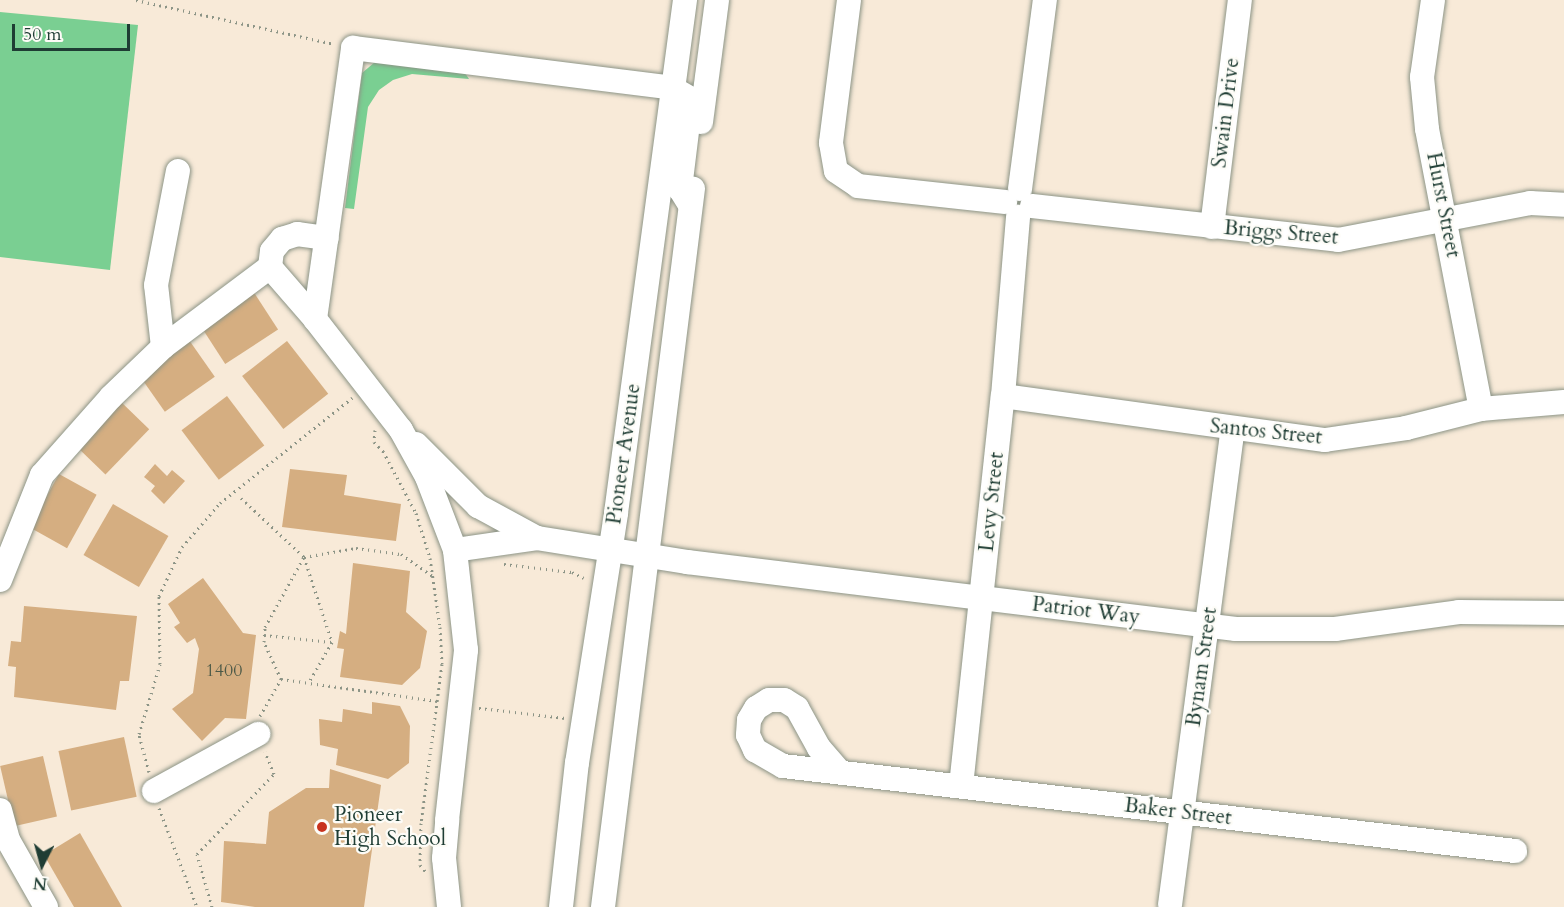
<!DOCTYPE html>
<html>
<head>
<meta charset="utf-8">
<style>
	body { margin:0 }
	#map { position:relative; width:1564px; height:907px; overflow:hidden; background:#f8ead8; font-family:Cardo,serif }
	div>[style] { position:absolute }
	.green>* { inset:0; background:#7acf92 }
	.building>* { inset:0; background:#d5ae81; transform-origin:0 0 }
	.path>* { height:3px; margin-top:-1.5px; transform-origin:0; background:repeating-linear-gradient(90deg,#8c9486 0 1.5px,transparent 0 6px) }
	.roads { filter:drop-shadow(0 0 2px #8c9486) drop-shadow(0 0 2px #8c9486) }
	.minor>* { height:24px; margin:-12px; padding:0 12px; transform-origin:12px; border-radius:12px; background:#fff }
	.dots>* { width:16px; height:16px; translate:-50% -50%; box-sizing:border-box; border:3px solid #fdfcf7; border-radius:50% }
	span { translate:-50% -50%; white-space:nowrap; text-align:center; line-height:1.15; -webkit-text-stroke:4.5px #fdfcf7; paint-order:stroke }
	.number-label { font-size:18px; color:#4c5947 }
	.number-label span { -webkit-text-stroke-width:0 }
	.street-label { font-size:21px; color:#1f3d34 }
	.poi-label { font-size:21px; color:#1f3d34 }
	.left { translate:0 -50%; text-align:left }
	.north { position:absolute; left:12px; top:835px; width:60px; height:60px; -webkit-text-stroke:4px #fdfcf7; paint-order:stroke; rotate:186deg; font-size:16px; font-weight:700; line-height:24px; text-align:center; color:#1f3d34 }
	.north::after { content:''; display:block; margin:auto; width:21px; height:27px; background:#1f3d34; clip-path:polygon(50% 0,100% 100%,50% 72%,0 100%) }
	.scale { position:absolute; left:12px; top:24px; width:118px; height:27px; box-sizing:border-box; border:3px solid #1f3d34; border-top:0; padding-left:8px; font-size:18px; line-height:21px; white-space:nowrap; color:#1f3d34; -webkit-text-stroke:4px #fdfcf7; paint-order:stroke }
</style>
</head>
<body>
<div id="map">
	<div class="green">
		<i style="clip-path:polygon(0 12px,138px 25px,110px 270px,0 257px)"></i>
		<i style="clip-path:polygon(375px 62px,465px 73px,469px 79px,412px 74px,393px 80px,379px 90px,368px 107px,354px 209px,345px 208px,362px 73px)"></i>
	</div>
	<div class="building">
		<i style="left:253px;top:291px;width:46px;height:63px;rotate:57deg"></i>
		<i style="left:189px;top:340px;width:45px;height:61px;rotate:55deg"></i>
		<i style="left:287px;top:341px;width:67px;height:57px;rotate:52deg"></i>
		<i style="left:227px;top:396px;width:62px;height:57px;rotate:53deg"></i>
		<i style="left:119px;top:400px;width:42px;height:63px;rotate:44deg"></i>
		<i style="clip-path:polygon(155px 464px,167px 476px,172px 470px,185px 481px,164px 504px,151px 491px,155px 486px,144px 477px)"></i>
		<i style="clip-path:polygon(290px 469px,347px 475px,344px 495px,401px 504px,396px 541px,282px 527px)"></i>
		<i style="left:59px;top:474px;width:43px;height:61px;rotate:29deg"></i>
		<i style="left:113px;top:504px;width:64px;height:59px;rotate:30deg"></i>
		<i style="clip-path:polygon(353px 563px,410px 571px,406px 612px,427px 631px,420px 668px,402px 685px,340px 677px,344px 649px,337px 648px,340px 631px,346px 634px)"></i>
		<i style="clip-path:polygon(203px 578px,243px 633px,256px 635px,246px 719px,225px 718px,202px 741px,172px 709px,193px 693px,199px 649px,195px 638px,187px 643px,174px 627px,180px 623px,168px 604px)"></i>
		<i style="clip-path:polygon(24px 606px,137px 616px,129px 681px,120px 681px,116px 710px,14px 697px,16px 667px,8px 666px,11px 641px,21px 642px)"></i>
		<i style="clip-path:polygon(372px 702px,400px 706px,410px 726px,409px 763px,388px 779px,336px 765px,338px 749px,320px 745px,319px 719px,342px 722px,343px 709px,372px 714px)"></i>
		<i style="left:124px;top:737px;width:61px;height:67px;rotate:78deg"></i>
		<i style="left:43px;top:756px;width:62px;height:44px;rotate:77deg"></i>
		<i style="clip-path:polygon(330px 769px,381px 785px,364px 907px,255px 907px,221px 902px,224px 841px,266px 844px,269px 812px,306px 788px,329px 788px)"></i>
		<i style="clip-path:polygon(80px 833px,122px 907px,74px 907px,44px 855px)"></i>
	</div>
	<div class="path">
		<i style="left:136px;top:0;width:203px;rotate:12.5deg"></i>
		<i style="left:375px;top:430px;width:12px;rotate:95deg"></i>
		<i style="left:374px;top:442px;width:13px;rotate:45deg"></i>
		<i style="left:383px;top:451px;width:70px;rotate:62deg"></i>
		<i style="left:416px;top:513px;width:47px;rotate:72.7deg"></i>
		<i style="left:430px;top:558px;width:70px;rotate:81.8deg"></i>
		<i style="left:440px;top:627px;width:37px;rotate:87deg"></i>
		<i style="left:442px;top:664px;width:160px;rotate:97.5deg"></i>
		<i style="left:421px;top:823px;width:42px;rotate:91.4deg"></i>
		<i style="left:420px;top:865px;width:8px;rotate:50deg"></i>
		<i style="left:241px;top:498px;width:86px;rotate:43.1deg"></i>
		<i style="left:304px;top:557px;width:89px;rotate:71.8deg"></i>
		<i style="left:332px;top:642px;width:46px;rotate:119.9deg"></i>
		<i style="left:504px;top:564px;width:68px;rotate:6.7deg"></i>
		<i style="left:572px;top:572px;width:13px;rotate:27deg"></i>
		<i style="left:264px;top:635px;width:68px;rotate:5.9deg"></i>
		<i style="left:281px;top:679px;width:158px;rotate:8deg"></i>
		<i style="left:479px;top:708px;width:87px;rotate:6.6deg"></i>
		<i style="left:260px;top:716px;width:43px;rotate:-60.4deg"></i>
		<i style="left:281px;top:679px;width:41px;rotate:-114.7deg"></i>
		<i style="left:264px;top:642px;width:15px;rotate:-86deg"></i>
		<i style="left:265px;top:627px;width:80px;rotate:-60.9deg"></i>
		<i style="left:304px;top:557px;width:53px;rotate:-9.8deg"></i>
		<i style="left:356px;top:548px;width:45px;rotate:7.6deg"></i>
		<i style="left:401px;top:554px;width:38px;rotate:35deg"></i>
		<i style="left:149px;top:772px;width:39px;rotate:-105deg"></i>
		<i style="left:139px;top:734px;width:73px;rotate:-73.3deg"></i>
		<i style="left:160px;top:664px;width:68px;rotate:-90.8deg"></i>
		<i style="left:159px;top:596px;width:54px;rotate:-64.9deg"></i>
		<i style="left:182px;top:547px;width:58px;rotate:-49.2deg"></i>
		<i style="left:220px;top:503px;width:169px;rotate:-38.5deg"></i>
		<i style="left:159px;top:808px;width:106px;rotate:69deg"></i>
		<i style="left:212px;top:907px;width:55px;rotate:-105.8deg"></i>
		<i style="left:197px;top:854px;width:111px;rotate:-46.1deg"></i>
		<i style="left:274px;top:774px;width:24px;rotate:-112deg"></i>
	</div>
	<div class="roads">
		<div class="minor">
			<i style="left:849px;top:0;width:144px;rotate:97.2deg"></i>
			<i style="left:831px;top:143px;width:28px;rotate:80deg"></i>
			<i style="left:836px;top:171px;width:27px;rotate:34deg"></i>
			<i style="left:858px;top:186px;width:148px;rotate:6.2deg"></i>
			<i style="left:1433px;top:0;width:78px;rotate:98.1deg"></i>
			<i style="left:1422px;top:77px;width:52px;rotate:84.5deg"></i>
			<i style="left:1427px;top:129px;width:285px;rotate:79.1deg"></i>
			<i style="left:701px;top:122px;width:123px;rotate:-82.5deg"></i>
			<i style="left:1020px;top:189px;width:191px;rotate:-82.5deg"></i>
			<i style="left:1032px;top:206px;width:308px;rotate:6.3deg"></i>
			<i style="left:1338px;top:240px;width:196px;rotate:-10.9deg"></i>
			<i style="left:1530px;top:203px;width:34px;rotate:3deg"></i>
			<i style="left:1212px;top:227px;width:229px;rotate:-83deg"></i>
			<i style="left:315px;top:319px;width:69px;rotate:-130.9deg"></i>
			<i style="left:270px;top:267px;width:16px;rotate:-83deg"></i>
			<i style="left:272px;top:251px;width:16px;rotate:-50deg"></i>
			<i style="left:282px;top:239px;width:16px;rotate:-18deg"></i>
			<i style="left:297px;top:234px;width:30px;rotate:8deg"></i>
			<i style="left:163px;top:347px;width:62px;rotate:-96.4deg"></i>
			<i style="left:156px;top:285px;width:116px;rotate:-79.1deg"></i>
			<i style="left:1003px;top:396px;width:325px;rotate:7.8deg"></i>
			<i style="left:1325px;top:440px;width:82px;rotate:-8.4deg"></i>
			<i style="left:1406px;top:428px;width:77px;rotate:-14.2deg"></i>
			<i style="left:1481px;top:409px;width:83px;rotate:-4.8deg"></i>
			<i style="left:416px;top:444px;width:88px;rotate:45deg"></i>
			<i style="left:478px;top:506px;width:67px;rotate:28.5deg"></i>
			<i style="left:455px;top:550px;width:83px;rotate:-8.3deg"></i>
			<i style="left:537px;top:538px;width:152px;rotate:9.1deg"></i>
			<i style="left:687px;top:562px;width:553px;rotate:6.96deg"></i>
			<i style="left:1236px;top:629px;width:99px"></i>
			<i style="left:1335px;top:629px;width:125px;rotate:-7.8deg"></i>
			<i style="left:1459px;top:612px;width:105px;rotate:0.5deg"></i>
			<i style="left:0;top:580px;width:113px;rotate:-68.2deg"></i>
			<i style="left:42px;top:475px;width:104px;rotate:-48.5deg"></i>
			<i style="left:111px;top:397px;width:72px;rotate:-43.9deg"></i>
			<i style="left:163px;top:347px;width:134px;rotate:-36.8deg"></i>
			<i style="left:840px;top:772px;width:32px;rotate:-131deg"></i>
			<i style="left:819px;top:748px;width:46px;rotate:-118.8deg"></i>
			<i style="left:797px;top:708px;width:15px;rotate:-148deg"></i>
			<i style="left:784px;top:700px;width:15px;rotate:180deg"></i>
			<i style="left:769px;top:700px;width:15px;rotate:148deg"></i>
			<i style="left:756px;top:708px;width:14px;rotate:120deg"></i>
			<i style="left:749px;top:720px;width:15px;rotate:94deg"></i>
			<i style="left:748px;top:735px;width:17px;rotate:65deg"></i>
			<i style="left:755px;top:750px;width:32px;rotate:30deg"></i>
			<i style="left:783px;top:766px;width:737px;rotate:6.62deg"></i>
			<i style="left:961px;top:786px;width:392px;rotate:-83.9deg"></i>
			<i style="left:1003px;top:396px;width:180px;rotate:-85.2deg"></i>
			<i style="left:154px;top:791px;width:119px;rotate:-28.7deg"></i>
			<i style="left:0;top:810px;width:31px;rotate:75deg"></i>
			<i style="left:8px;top:840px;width:77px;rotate:60.4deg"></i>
			<i style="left:1170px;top:905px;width:480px;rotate:-82.5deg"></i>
			<i style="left:449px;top:907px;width:49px;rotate:-95.8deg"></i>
			<i style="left:444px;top:858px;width:38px;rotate:-85deg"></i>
			<i style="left:447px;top:820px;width:171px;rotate:-83.6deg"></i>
			<i style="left:466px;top:650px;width:101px;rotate:-96.3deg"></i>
			<i style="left:455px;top:550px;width:78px;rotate:-111deg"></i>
			<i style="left:427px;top:477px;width:54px;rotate:-119deg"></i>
			<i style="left:401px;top:430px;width:140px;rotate:-127.8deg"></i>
			<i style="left:315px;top:319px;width:274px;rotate:-82deg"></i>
			<i style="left:353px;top:48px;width:321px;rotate:7.1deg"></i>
			<i style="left:672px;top:88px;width:22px;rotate:30deg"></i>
			<i style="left:691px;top:99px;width:91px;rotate:97deg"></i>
			<i style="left:680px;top:189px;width:19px;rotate:58deg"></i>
			<i style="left:561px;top:907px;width:145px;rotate:-83.7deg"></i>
			<i style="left:577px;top:763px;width:253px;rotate:-81.1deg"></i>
			<i style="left:616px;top:513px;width:518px;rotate:-82.34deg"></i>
			<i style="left:603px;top:907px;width:724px;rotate:-82.86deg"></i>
		</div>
	</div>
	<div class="dots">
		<i style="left:322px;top:827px;background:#c8321e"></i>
	</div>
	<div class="number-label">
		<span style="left:224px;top:671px">1400</span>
	</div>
	<div class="street-label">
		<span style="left:1226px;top:113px;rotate:-83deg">Swain Drive</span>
		<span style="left:1443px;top:205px;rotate:79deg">Hurst Street</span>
		<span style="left:1281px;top:233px;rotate:5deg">Briggs Street</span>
		<span style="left:1266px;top:432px;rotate:6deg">Santos Street</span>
		<span style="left:624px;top:454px;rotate:-82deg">Pioneer Avenue</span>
		<span style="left:992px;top:502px;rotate:-84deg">Levy Street</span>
		<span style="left:1086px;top:611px;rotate:7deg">Patriot Way</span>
		<span style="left:1202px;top:667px;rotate:-82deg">Bynam Street</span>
		<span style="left:1178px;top:812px;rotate:7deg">Baker Street</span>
	</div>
	<div class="poi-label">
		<span class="left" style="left:334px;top:827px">Pioneer<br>High School</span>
	</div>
	<div class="north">N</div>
	<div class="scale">50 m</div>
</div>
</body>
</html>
